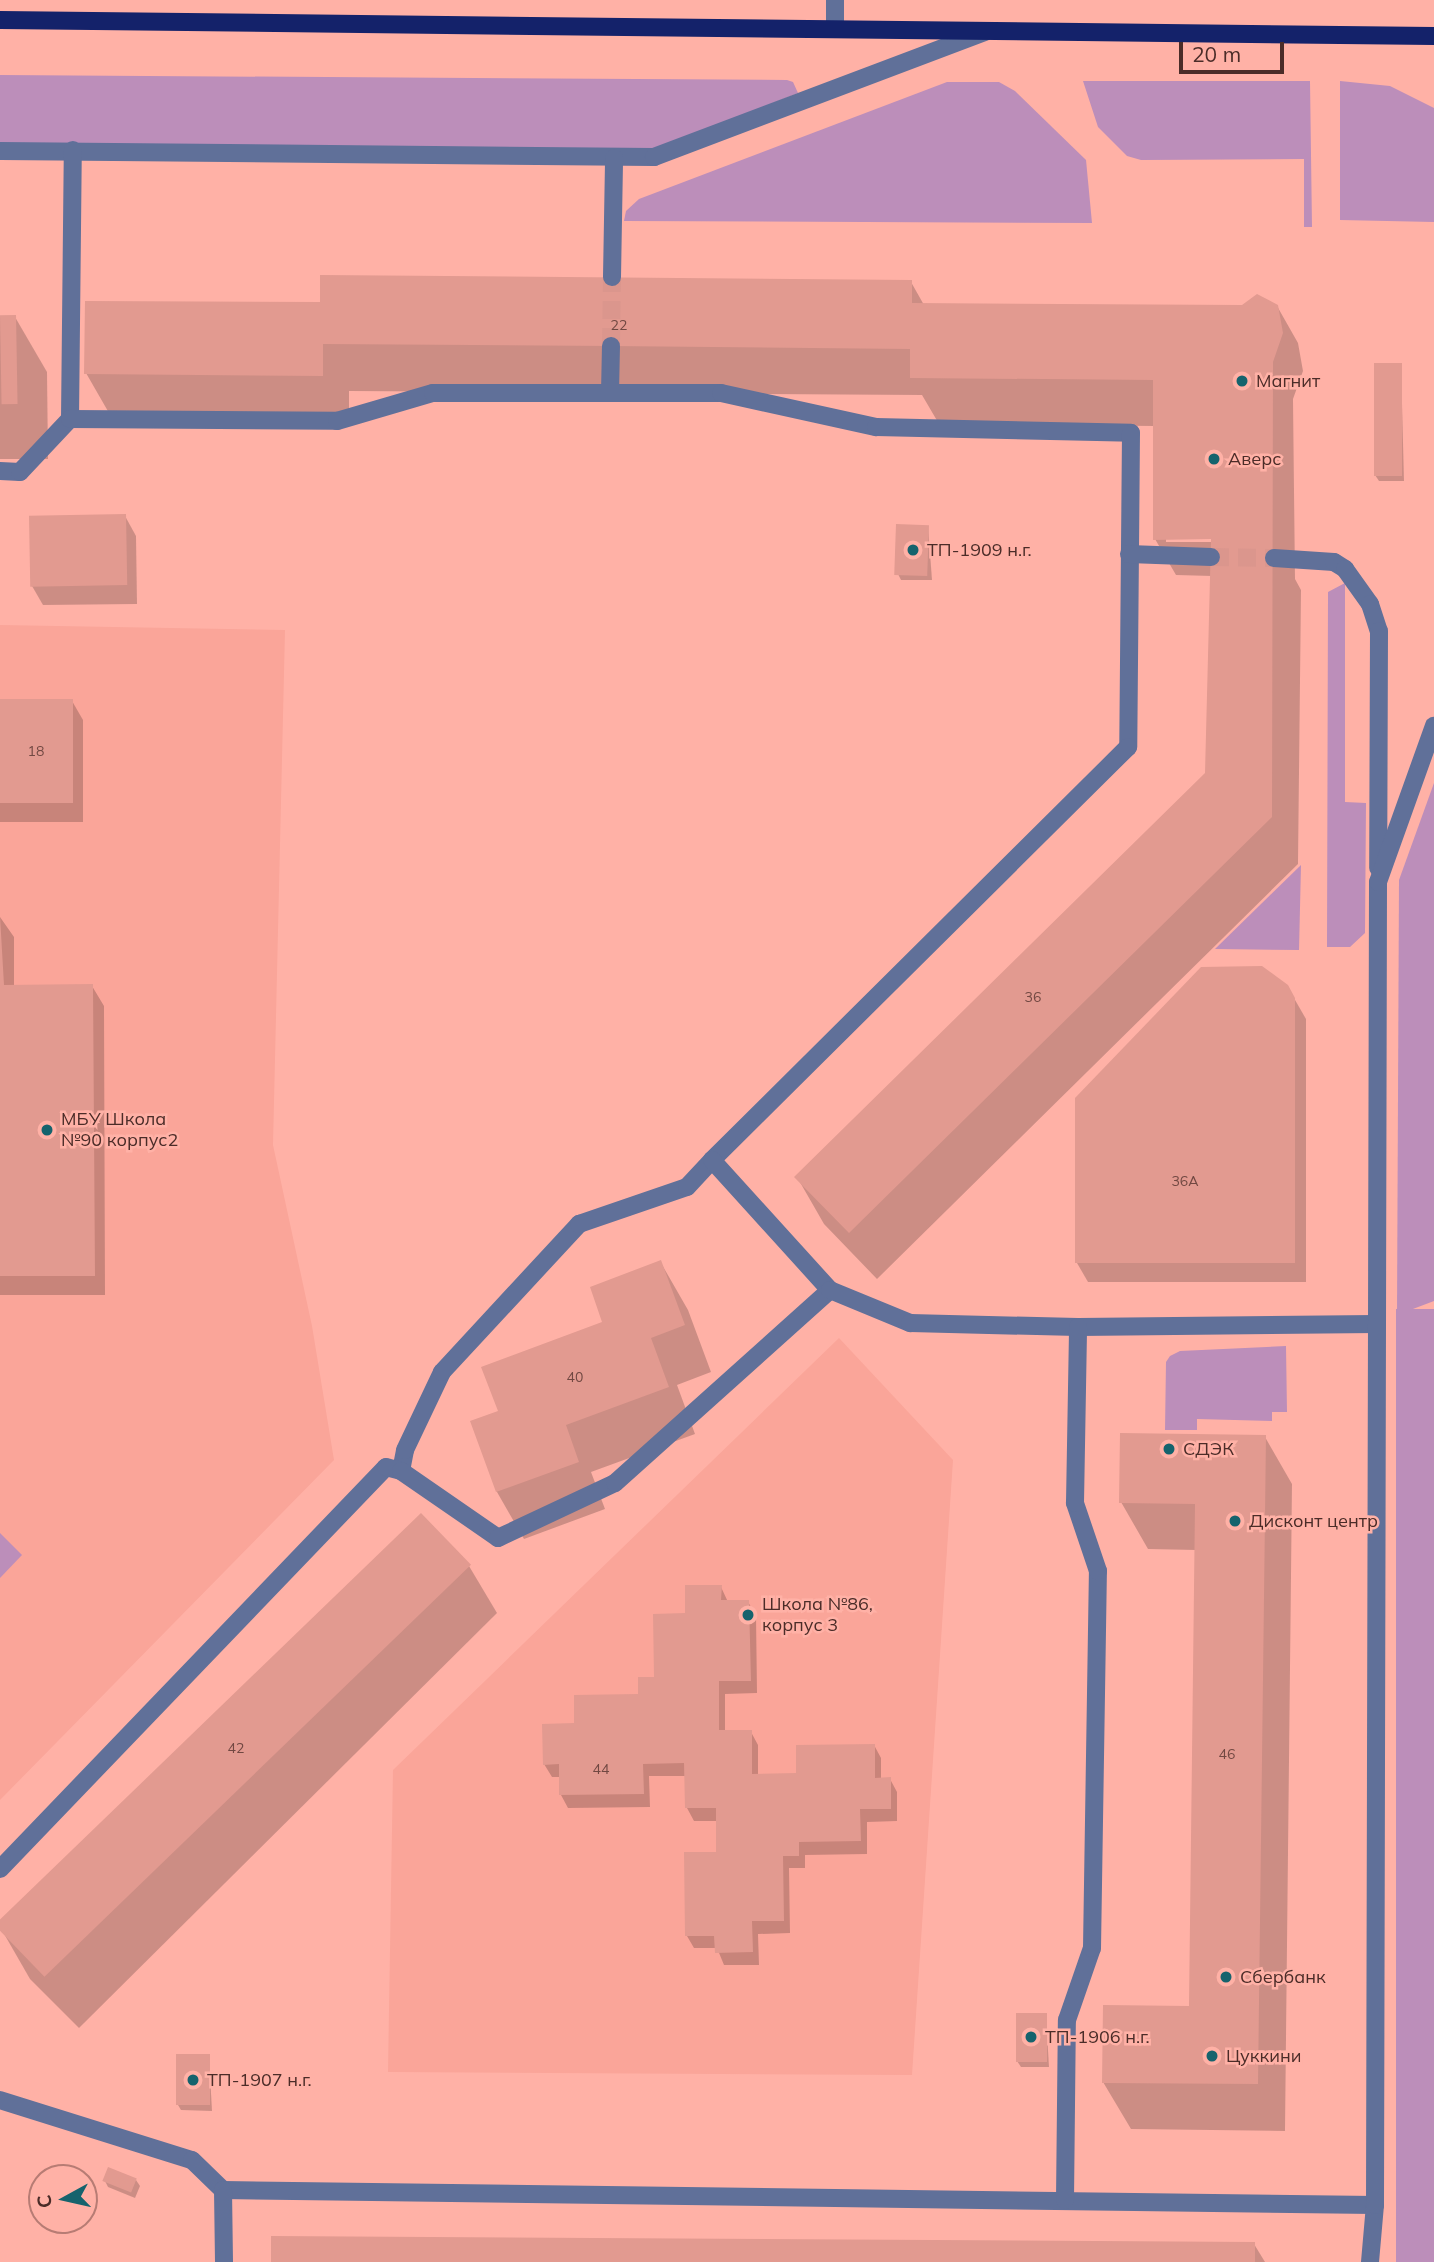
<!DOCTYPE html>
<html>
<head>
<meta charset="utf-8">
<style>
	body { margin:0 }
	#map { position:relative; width:1434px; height:2262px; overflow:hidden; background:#ffb1a6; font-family:Mulish,sans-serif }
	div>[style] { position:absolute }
	.built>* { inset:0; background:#faa599 }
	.green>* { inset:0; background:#bc8eba; transform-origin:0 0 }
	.shadow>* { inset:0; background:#0003 }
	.building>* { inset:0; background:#e29a90; transform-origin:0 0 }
	.minor-tunnel>* { height:18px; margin-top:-9px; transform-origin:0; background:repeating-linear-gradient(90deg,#db968d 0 18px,transparent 0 27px) }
	.minor>* { height:18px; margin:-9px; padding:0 9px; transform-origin:9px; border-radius:9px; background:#607099 }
	.major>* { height:18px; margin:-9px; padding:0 9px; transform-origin:9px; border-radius:9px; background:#14226a }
	.dots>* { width:19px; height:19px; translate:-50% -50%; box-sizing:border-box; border:4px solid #ffb1a6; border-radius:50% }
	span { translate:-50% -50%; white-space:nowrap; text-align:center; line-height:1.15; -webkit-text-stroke:5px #ffb1a6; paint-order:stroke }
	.number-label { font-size:14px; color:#714842 }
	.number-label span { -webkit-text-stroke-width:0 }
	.poi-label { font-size:18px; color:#4b2c28 }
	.left { translate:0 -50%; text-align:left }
	.north { position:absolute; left:28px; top:2164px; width:70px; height:70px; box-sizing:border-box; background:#ffb1a6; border:2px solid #b77c74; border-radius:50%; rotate:262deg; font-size:19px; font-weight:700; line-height:28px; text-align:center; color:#4b2c28 }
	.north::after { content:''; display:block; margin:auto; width:24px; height:32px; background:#16636d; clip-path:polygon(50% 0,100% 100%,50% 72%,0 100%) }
	.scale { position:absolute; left:1179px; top:42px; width:105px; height:32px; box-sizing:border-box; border:4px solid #4b2c28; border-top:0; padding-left:9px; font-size:21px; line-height:24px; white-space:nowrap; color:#4b2c28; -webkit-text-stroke:5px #ffb1a6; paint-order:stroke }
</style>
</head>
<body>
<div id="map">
	<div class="built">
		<i style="clip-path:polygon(0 625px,285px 630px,273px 1145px,312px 1326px,334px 1460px,0 1800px)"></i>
		<i style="clip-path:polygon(839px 1338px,953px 1460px,912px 2075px,388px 2072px,393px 1770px)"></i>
	</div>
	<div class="green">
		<i style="clip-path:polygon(0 75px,787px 80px,793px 82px,798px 93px,649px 153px,0 146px)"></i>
		<i style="clip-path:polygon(1083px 81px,1310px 81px,1312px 227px,1304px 227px,1304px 159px,1141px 160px,1127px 156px,1098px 127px)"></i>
		<i style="clip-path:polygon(1340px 81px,1390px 86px,1434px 108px,1434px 222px,1340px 220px)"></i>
		<i style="clip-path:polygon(947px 82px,999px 82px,1015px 91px,1086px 160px,1092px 223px,624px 221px,626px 211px,639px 199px)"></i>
		<i style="clip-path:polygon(1345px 583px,1345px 802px,1366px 803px,1365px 933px,1350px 947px,1327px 947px,1328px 592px)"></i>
		<i style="clip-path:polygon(1434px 783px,1434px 1301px,1397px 1315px,1399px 880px)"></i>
		<i style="clip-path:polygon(1301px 865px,1299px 950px,1215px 949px)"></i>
		<i style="left:1434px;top:1309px;width:953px;height:38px;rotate:90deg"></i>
		<i style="clip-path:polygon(1286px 1346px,1287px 1412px,1272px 1412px,1272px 1421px,1197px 1419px,1197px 1430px,1165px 1430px,1166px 1362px,1170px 1356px,1180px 1351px)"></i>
		<i style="clip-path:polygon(0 1533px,22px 1555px,0 1578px)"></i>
	</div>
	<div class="shadow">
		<i style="clip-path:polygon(evenodd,911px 282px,924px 305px,1277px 306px,1298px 343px,1303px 371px,1293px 399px,1295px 579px,1301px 590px,1298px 864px,877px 1279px,824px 1224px,797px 1177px,1207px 774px,1212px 576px,1176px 575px,1155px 539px,1155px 426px,939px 424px,922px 395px,349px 391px,349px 423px,113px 420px,86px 373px,322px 304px,911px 282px,1166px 538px,1213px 538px,1213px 542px,1166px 542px,1166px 538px)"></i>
		<i style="clip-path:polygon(0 317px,15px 317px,47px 372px,48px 459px,0 459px)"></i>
		<i style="clip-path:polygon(1401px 365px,1404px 481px,1379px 481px,1375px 475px)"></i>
		<i style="clip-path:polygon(125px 516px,136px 536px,137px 604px,43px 605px,32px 586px)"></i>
		<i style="clip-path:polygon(928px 526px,932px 580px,901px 580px,898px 574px)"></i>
		<i style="clip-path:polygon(0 701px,72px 701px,83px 720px,83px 822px,0 822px)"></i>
		<i style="clip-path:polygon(0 917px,14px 937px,14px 986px,92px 986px,104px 1006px,105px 1295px,0 1295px)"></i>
		<i style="clip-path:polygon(1287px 986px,1306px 1019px,1306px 1282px,1088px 1282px,1077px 1263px)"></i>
		<i style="clip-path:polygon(661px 1263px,688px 1310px,711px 1372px,677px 1385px,695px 1434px,591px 1472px,605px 1509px,524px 1539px,497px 1492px,472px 1422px,500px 1412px,604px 1323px)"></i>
		<i style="clip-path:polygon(1265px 1437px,1292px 1484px,1285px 2131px,1131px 2129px,1103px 2082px,1191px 2008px,1196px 1550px,1148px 1549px,1121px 1502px)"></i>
		<i style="clip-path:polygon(469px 1566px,497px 1613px,79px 2028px,30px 1979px,3px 1932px)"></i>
		<i style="clip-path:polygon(721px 1587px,728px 1602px,748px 1602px,756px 1615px,757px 1693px,725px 1694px,725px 1732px,751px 1732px,758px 1745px,758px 1776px,798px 1775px,874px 1745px,881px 1758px,881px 1779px,890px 1779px,897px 1792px,897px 1821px,867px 1822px,867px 1854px,805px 1855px,805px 1868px,789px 1868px,790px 1933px,758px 1934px,759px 1965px,724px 1965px,717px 1948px,694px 1948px,687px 1936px,718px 1854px,718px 1821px,694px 1821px,687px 1808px,686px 1776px,649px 1776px,650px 1807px,568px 1808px,561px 1795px,560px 1777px,552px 1777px,544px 1764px,576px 1725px,640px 1696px,656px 1679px,687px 1615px)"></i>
		<i style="clip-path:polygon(1046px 2015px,1049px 2067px,1021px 2067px,1017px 2061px)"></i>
		<i style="clip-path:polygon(209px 2056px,212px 2111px,181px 2110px,178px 2105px)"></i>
		<i style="clip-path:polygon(136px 2180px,140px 2186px,135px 2198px,108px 2187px,105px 2181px)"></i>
		<i style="clip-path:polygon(1254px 2244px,1265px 2262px,273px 2262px)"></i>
	</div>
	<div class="building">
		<i style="clip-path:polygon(320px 275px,912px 280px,912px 303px,1242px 305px,1257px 294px,1278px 305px,1283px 333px,1273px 362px,1272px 817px,849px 1233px,794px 1177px,1205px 773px,1211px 539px,1153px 540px,1153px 380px,910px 378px,910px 349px,611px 346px,323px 344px,323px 376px,84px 374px,85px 301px,320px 302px)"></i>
		<i style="left:16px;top:315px;width:89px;height:16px;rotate:89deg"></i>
		<i style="left:1374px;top:363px;width:28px;height:113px"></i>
		<i style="left:126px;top:514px;width:71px;height:97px;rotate:89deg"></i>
		<i style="left:896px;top:524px;width:33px;height:51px;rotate:2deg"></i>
		<i style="left:0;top:699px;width:73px;height:104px"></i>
		<i style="clip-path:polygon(0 916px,4px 985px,93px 984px,95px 1276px,0 1276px)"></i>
		<i style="clip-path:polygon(1262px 966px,1288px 985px,1295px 998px,1295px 1263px,1075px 1263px,1075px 1098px,1201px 967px)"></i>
		<i style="clip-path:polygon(661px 1260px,685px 1325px,651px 1338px,669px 1387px,566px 1425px,579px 1462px,496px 1492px,470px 1421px,498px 1411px,481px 1367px,602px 1322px,590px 1287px)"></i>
		<i style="clip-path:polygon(1120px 1433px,1266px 1435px,1258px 2084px,1102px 2083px,1103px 2005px,1189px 2006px,1195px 1504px,1119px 1503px)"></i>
		<i style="left:421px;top:1513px;width:72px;height:593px;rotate:46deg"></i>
		<i style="clip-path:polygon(685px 1585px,722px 1585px,721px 1600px,749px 1600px,751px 1681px,719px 1681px,719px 1730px,752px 1730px,752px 1774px,796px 1773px,796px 1745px,875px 1744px,875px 1778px,891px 1777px,891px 1809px,860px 1809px,861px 1841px,799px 1842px,799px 1856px,783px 1856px,784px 1921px,752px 1921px,753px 1952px,715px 1953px,714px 1936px,685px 1936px,684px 1852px,716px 1852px,716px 1808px,685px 1808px,684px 1763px,643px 1764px,644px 1794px,559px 1795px,559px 1764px,543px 1765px,542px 1724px,574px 1723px,574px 1695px,638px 1694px,638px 1677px,654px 1677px,653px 1614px,685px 1613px)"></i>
		<i style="left:1016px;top:2013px;width:31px;height:49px"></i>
		<i style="left:176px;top:2054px;width:34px;height:51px"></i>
		<i style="left:108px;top:2167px;width:31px;height:15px;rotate:22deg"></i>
		<i style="clip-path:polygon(271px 2236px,1255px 2242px,1255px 2262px,271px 2262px)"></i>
	</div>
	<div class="minor-tunnel">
		<i style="left:611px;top:346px;width:69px;rotate:-89.2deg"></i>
		<i style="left:1211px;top:557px;width:63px;rotate:0.9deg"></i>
	</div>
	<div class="minor">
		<i style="left:835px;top:28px;width:28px;rotate:-90deg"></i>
		<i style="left:0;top:151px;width:654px;rotate:0.53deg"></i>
		<i style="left:654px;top:157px;width:354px;rotate:-20.7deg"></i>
		<i style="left:612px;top:277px;width:119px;rotate:-89deg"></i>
		<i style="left:610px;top:393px;width:47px;rotate:-88.8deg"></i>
		<i style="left:70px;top:419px;width:269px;rotate:-89.4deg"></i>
		<i style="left:0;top:471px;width:20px;rotate:3deg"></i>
		<i style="left:20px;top:472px;width:73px;rotate:-46.7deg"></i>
		<i style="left:70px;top:419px;width:267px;rotate:0.4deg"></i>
		<i style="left:337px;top:421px;width:100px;rotate:-16.3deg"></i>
		<i style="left:433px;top:393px;width:288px"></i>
		<i style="left:721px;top:393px;width:159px;rotate:12.4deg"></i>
		<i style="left:876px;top:427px;width:255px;rotate:1.3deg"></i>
		<i style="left:1131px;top:433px;width:314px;rotate:90.5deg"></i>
		<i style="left:1128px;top:747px;width:586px;rotate:135.21deg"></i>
		<i style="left:1129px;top:554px;width:82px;rotate:2.1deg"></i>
		<i style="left:1274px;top:558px;width:60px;rotate:3.8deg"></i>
		<i style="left:1334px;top:562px;width:13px;rotate:32deg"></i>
		<i style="left:1345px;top:569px;width:43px;rotate:54.5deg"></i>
		<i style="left:1370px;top:604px;width:28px;rotate:72deg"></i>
		<i style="left:1379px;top:631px;width:237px;rotate:90.2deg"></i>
		<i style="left:401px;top:1471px;width:21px;rotate:-79deg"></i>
		<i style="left:405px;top:1450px;width:86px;rotate:-64.6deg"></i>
		<i style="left:442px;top:1372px;width:202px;rotate:-47.2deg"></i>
		<i style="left:579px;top:1224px;width:114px;rotate:-18.9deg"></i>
		<i style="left:687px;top:1187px;width:37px;rotate:-47deg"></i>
		<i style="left:712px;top:1160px;width:176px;rotate:47.8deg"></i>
		<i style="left:0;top:1869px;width:557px;rotate:-46.16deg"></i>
		<i style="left:386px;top:1467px;width:16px;rotate:15deg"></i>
		<i style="left:401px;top:1471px;width:118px;rotate:34.6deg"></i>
		<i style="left:498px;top:1538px;width:129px;rotate:-25.2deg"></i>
		<i style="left:615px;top:1483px;width:289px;rotate:-41.9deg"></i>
		<i style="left:830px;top:1290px;width:87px;rotate:22.4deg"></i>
		<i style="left:910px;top:1323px;width:168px;rotate:1.4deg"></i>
		<i style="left:1078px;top:1327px;width:298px;rotate:-0.6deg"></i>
		<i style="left:0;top:2100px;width:201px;rotate:17.4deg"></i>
		<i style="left:192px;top:2160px;width:43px;rotate:44.1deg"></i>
		<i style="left:223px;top:2190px;width:1152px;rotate:0.75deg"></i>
		<i style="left:223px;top:2190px;width:72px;rotate:89.2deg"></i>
		<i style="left:1065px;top:2200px;width:180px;rotate:-89.4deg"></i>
		<i style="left:1067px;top:2020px;width:76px;rotate:-70.9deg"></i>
		<i style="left:1092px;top:1948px;width:377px;rotate:-89.1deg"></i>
		<i style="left:1098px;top:1571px;width:72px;rotate:-108.7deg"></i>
		<i style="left:1075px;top:1503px;width:176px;rotate:-89deg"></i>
		<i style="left:1370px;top:2262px;width:57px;rotate:-85deg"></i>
		<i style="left:1375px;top:2205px;width:1323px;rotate:-89.87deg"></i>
		<i style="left:1378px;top:882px;width:166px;rotate:-70.3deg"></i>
	</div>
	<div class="major">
		<i style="left:0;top:20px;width:1434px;rotate:0.64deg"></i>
	</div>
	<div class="dots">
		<i style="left:1242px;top:381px;background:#16636d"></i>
		<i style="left:1214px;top:459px;background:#16636d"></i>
		<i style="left:913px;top:550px;background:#16636d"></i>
		<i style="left:47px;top:1130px;background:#16636d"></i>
		<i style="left:1169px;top:1449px;background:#16636d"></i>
		<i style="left:1235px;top:1521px;background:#16636d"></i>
		<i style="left:748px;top:1615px;background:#16636d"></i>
		<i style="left:1226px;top:1977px;background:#16636d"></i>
		<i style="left:1031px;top:2037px;background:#16636d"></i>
		<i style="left:1212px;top:2056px;background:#16636d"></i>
		<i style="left:193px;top:2080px;background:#16636d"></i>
	</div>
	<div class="number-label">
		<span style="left:619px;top:325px">22</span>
		<span style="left:36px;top:751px">18</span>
		<span style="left:1033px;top:997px">36</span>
		<span style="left:1185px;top:1181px">36А</span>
		<span style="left:575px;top:1377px">40</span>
		<span style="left:236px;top:1748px">42</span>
		<span style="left:1227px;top:1754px">46</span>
		<span style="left:601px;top:1769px">44</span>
	</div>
	<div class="poi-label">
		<span class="left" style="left:1256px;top:381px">Магнит</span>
		<span class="left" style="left:1228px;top:459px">Аверс</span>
		<span class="left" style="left:927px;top:550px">ТП-1909 н.г.</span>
		<span class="left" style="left:61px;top:1130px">МБУ Школа<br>№90 корпус2</span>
		<span class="left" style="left:1183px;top:1449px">СДЭК</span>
		<span class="left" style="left:1249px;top:1521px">Дисконт центр</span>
		<span class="left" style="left:762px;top:1615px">Школа №86,<br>корпус 3</span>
		<span class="left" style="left:1240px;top:1977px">Сбербанк</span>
		<span class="left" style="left:1045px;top:2037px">ТП-1906 н.г.</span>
		<span class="left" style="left:1226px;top:2056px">Цуккини</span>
		<span class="left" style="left:207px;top:2080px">ТП-1907 н.г.</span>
	</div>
	<div class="north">С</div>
	<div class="scale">20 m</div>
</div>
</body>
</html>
